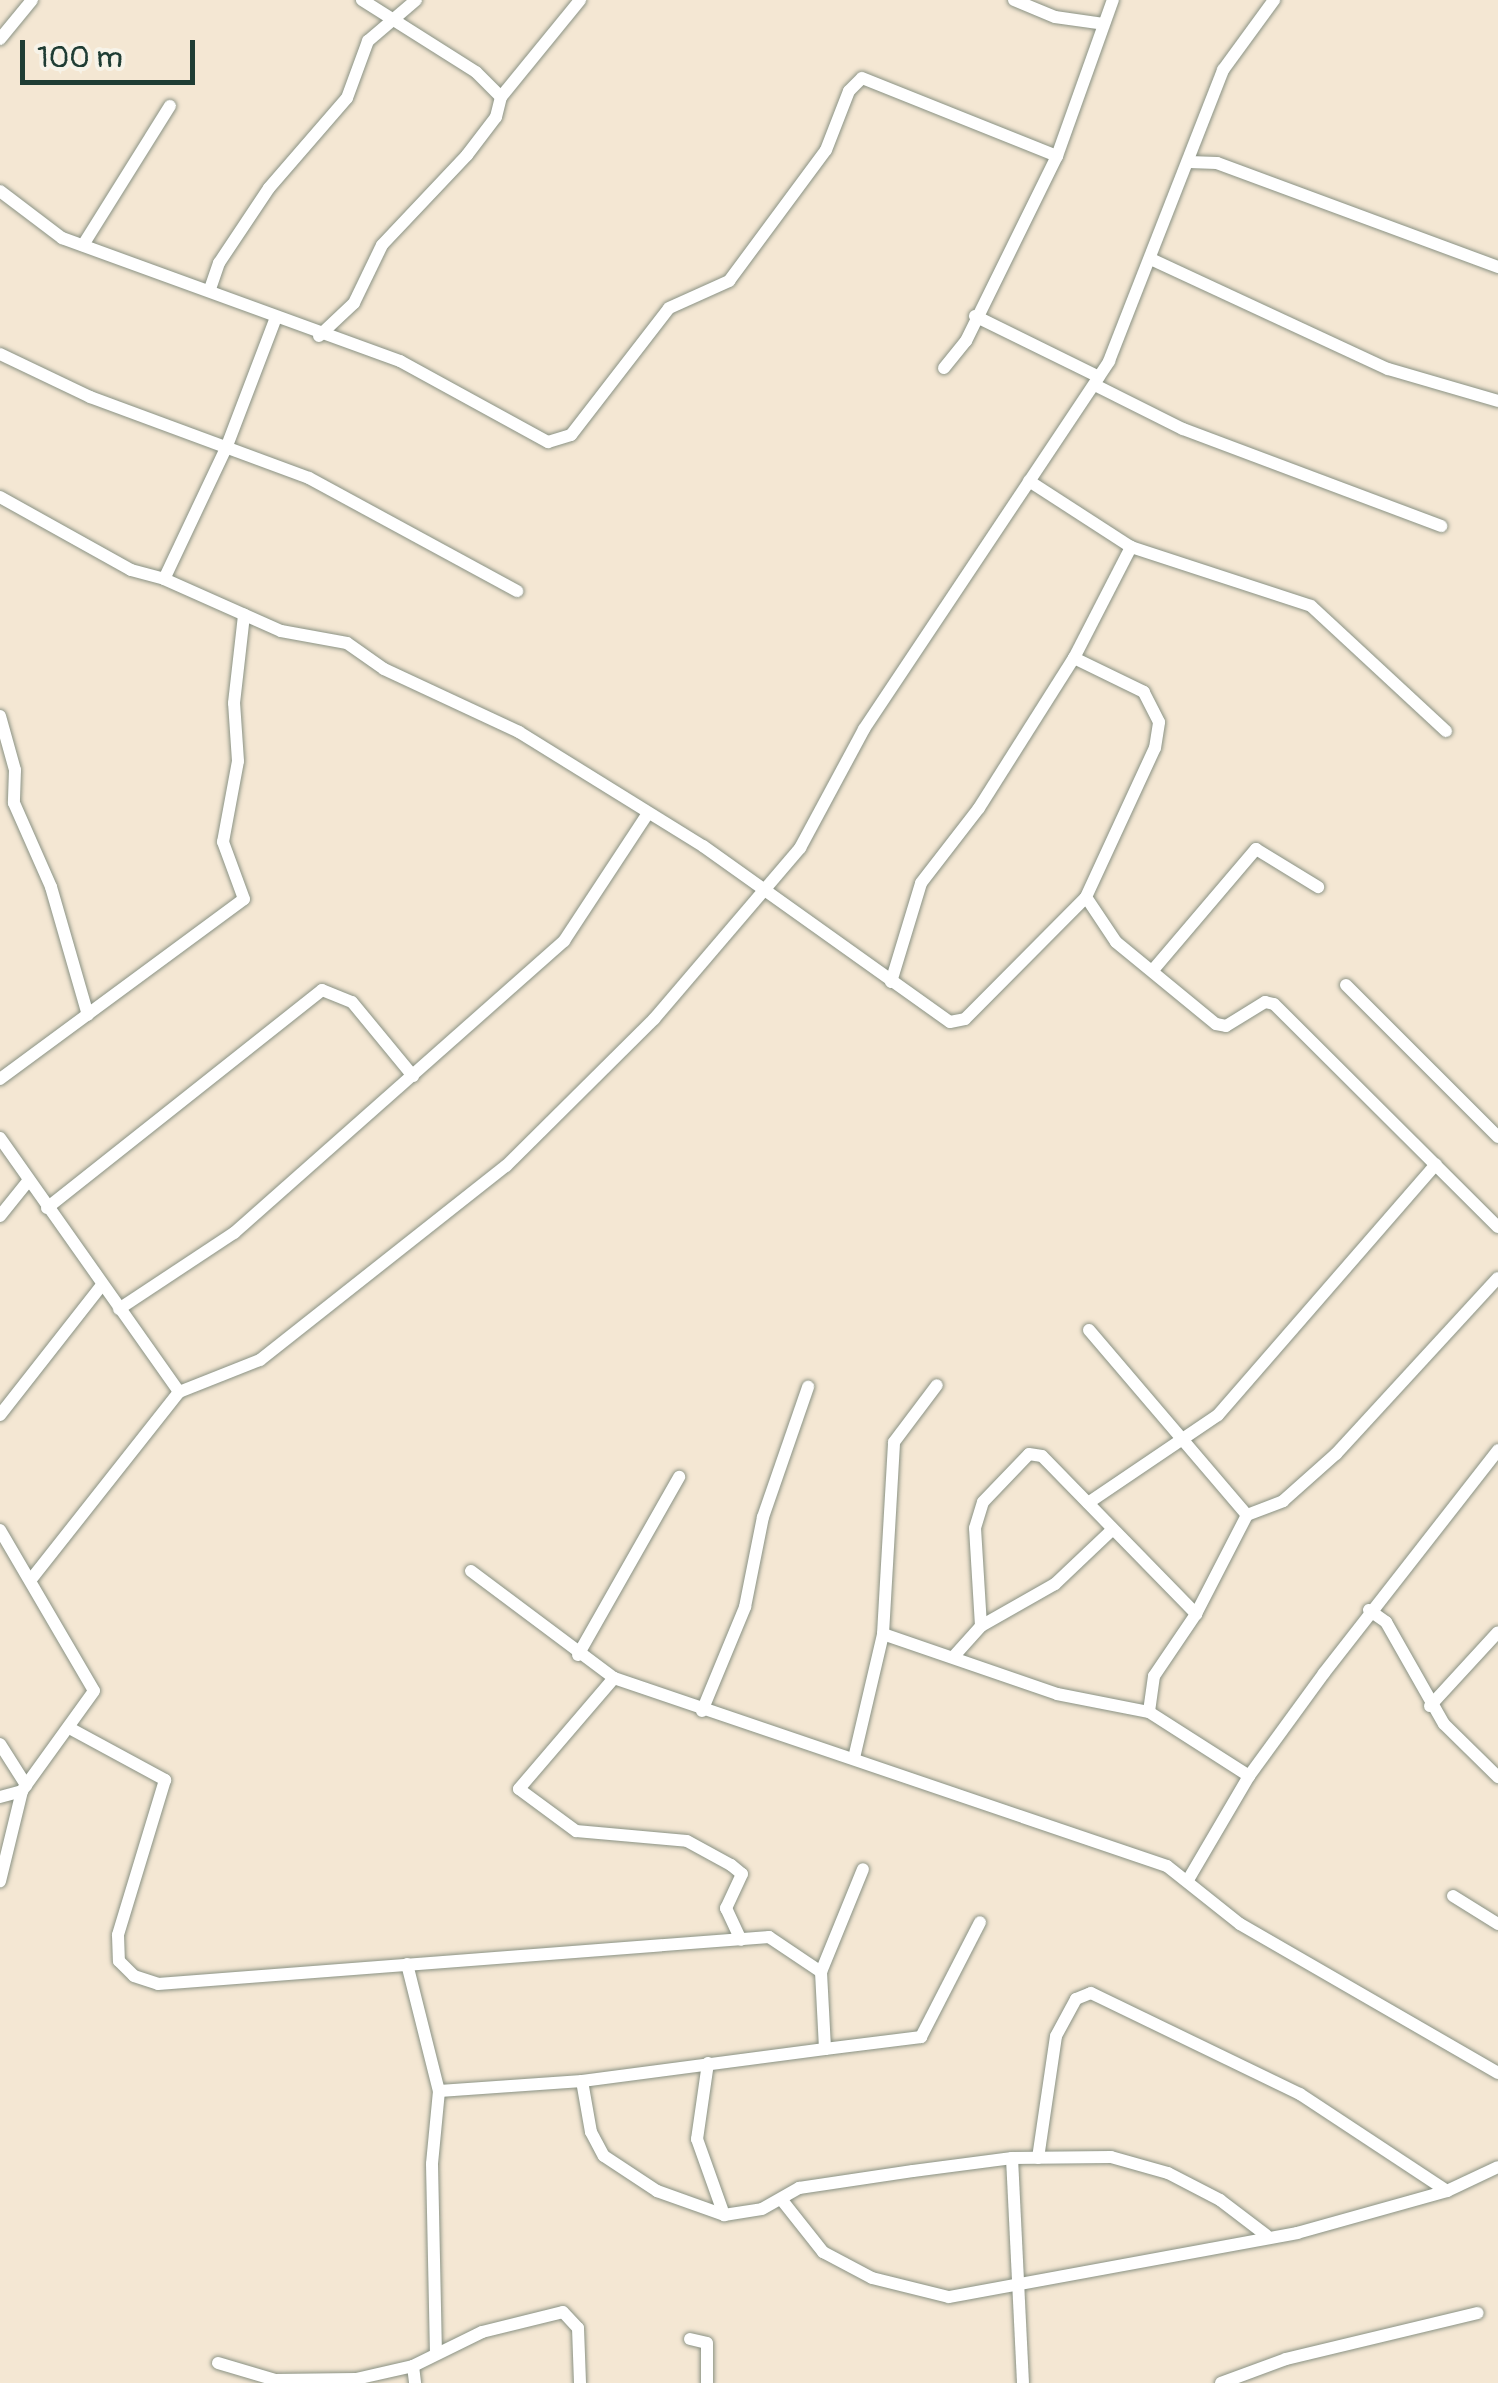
<!DOCTYPE html>
<html>
<head>
<meta charset="utf-8">
<style>
	body { margin:0 }
	#map { position:relative; width:1498px; height:2383px; overflow:hidden; background:#f4e7d3; font-family:Pangolin,sans-serif }
	div>[style] { position:absolute }
	.roads { filter:drop-shadow(0 0 2px #8a9284) drop-shadow(0 0 2px #8a9284) }
	.minor>* { height:12px; margin:-6px; padding:0 6px; transform-origin:6px; border-radius:6px; background:#fff }
	span { translate:-50% -50%; white-space:nowrap; text-align:center; line-height:1.15; -webkit-text-stroke:10px #f7f3e8; paint-order:stroke }
	.scale { position:absolute; left:20px; top:40px; width:175px; height:45px; box-sizing:border-box; border:5px solid #1f3d34; border-top:0; padding-left:12px; font-size:30px; line-height:35px; white-space:nowrap; color:#1f3d34; -webkit-text-stroke:8px #f7f3e8; paint-order:stroke }
</style>
</head>
<body>
<div id="map">
	<div class="roads">
		<div class="minor">
			<i style="left:1014px;top:0;width:44px;rotate:22.5deg"></i>
			<i style="left:1055px;top:17px;width:49px;rotate:8.1deg"></i>
			<i style="left:0;top:39px;width:50px;rotate:-50.6deg"></i>
			<i style="left:501px;top:97px;width:125px;rotate:-50.8deg"></i>
			<i style="left:1189px;top:162px;width:28px;rotate:2deg"></i>
			<i style="left:1217px;top:163px;width:300px;rotate:20.3deg"></i>
			<i style="left:0;top:191px;width:78px;rotate:37.2deg"></i>
			<i style="left:62px;top:238px;width:360px;rotate:20deg"></i>
			<i style="left:400px;top:361px;width:169px;rotate:28.7deg"></i>
			<i style="left:548px;top:442px;width:24px;rotate:-17deg"></i>
			<i style="left:571px;top:435px;width:160px;rotate:-52.3deg"></i>
			<i style="left:669px;top:308px;width:66px;rotate:-24.2deg"></i>
			<i style="left:729px;top:281px;width:163px;rotate:-53.5deg"></i>
			<i style="left:826px;top:150px;width:63px;rotate:-68.7deg"></i>
			<i style="left:849px;top:91px;width:18px;rotate:-45deg"></i>
			<i style="left:862px;top:78px;width:210px;rotate:21.8deg"></i>
			<i style="left:83px;top:245px;width:164px;rotate:-58deg"></i>
			<i style="left:1153px;top:260px;width:259px;rotate:24.9deg"></i>
			<i style="left:1388px;top:369px;width:115px;rotate:16.2deg"></i>
			<i style="left:210px;top:289px;width:28px;rotate:-71deg"></i>
			<i style="left:219px;top:263px;width:90px;rotate:-56.3deg"></i>
			<i style="left:269px;top:188px;width:119px;rotate:-49.1deg"></i>
			<i style="left:347px;top:98px;width:61px;rotate:-69.8deg"></i>
			<i style="left:368px;top:41px;width:63px;rotate:-40.5deg"></i>
			<i style="left:975px;top:316px;width:138px;rotate:26.2deg"></i>
			<i style="left:275px;top:320px;width:135px;rotate:110.9deg"></i>
			<i style="left:227px;top:446px;width:147px;rotate:115.3deg"></i>
			<i style="left:164px;top:579px;width:128px;rotate:24deg"></i>
			<i style="left:281px;top:631px;width:67px;rotate:10.3deg"></i>
			<i style="left:347px;top:643px;width:45px;rotate:35.1deg"></i>
			<i style="left:384px;top:669px;width:149px;rotate:25deg"></i>
			<i style="left:519px;top:732px;width:216px;rotate:31.8deg"></i>
			<i style="left:703px;top:846px;width:303px;rotate:35.5deg"></i>
			<i style="left:950px;top:1022px;width:15px;rotate:-11deg"></i>
			<i style="left:965px;top:1019px;width:172px;rotate:-45.2deg"></i>
			<i style="left:1086px;top:897px;width:164px;rotate:-65.2deg"></i>
			<i style="left:1155px;top:748px;width:26px;rotate:-81deg"></i>
			<i style="left:1159px;top:722px;width:34px;rotate:-117deg"></i>
			<i style="left:1144px;top:692px;width:78px;rotate:-154.1deg"></i>
			<i style="left:319px;top:336px;width:48px;rotate:-43.3deg"></i>
			<i style="left:354px;top:303px;width:64px;rotate:-64.2deg"></i>
			<i style="left:382px;top:245px;width:124px;rotate:-46.6deg"></i>
			<i style="left:467px;top:155px;width:48px;rotate:-52.7deg"></i>
			<i style="left:496px;top:117px;width:21px;rotate:-76deg"></i>
			<i style="left:501px;top:97px;width:35px;rotate:-135deg"></i>
			<i style="left:476px;top:72px;width:135px;rotate:-147.7deg"></i>
			<i style="left:0;top:354px;width:100px;rotate:25.5deg"></i>
			<i style="left:90px;top:397px;width:233px;rotate:20.3deg"></i>
			<i style="left:309px;top:478px;width:237px;rotate:28.5deg"></i>
			<i style="left:944px;top:368px;width:35px;rotate:-51deg"></i>
			<i style="left:966px;top:341px;width:206px;rotate:-63.8deg"></i>
			<i style="left:1057px;top:156px;width:166px;rotate:-70.3deg"></i>
			<i style="left:1095px;top:385px;width:98px;rotate:26.6deg"></i>
			<i style="left:1183px;top:429px;width:276px;rotate:20.6deg"></i>
			<i style="left:1029px;top:481px;width:121px;rotate:32.9deg"></i>
			<i style="left:1131px;top:547px;width:189px;rotate:18.1deg"></i>
			<i style="left:1311px;top:606px;width:184px;rotate:42.8deg"></i>
			<i style="left:0;top:497px;width:150px;rotate:29.1deg"></i>
			<i style="left:131px;top:570px;width:34px;rotate:15deg"></i>
			<i style="left:0;top:716px;width:56px;rotate:74.5deg"></i>
			<i style="left:15px;top:770px;width:33px;rotate:92deg"></i>
			<i style="left:14px;top:803px;width:92px;rotate:66.2deg"></i>
			<i style="left:51px;top:887px;width:133px;rotate:73.9deg"></i>
			<i style="left:1086px;top:897px;width:54px;rotate:56.3deg"></i>
			<i style="left:1116px;top:942px;width:129px;rotate:39.4deg"></i>
			<i style="left:1216px;top:1024px;width:10px;rotate:11deg"></i>
			<i style="left:1226px;top:1026px;width:46px;rotate:-31.6deg"></i>
			<i style="left:1265px;top:1002px;width:9px;rotate:13deg"></i>
			<i style="left:1274px;top:1004px;width:316px;rotate:44.9deg"></i>
			<i style="left:1153px;top:970px;width:159px;rotate:-49.6deg"></i>
			<i style="left:1256px;top:849px;width:73px;rotate:31.5deg"></i>
			<i style="left:891px;top:982px;width:103px;rotate:-73.1deg"></i>
			<i style="left:921px;top:883px;width:95px;rotate:-52.3deg"></i>
			<i style="left:979px;top:808px;width:178px;rotate:-57.7deg"></i>
			<i style="left:1074px;top:658px;width:125px;rotate:-62.8deg"></i>
			<i style="left:1346px;top:985px;width:215px;rotate:45deg"></i>
			<i style="left:0;top:1079px;width:303px;rotate:-36.4deg"></i>
			<i style="left:244px;top:899px;width:61px;rotate:-110.2deg"></i>
			<i style="left:223px;top:842px;width:82px;rotate:-79.5deg"></i>
			<i style="left:238px;top:761px;width:58px;rotate:-93.9deg"></i>
			<i style="left:234px;top:703px;width:89px;rotate:-83.5deg"></i>
			<i style="left:0;top:1138px;width:311px;rotate:54.8deg"></i>
			<i style="left:179px;top:1392px;width:236px;rotate:128.3deg"></i>
			<i style="left:47px;top:1208px;width:351px;rotate:-38.4deg"></i>
			<i style="left:322px;top:990px;width:32px;rotate:22deg"></i>
			<i style="left:352px;top:1002px;width:96px;rotate:50.5deg"></i>
			<i style="left:0;top:1216px;width:45px;rotate:-51.3deg"></i>
			<i style="left:119px;top:1309px;width:138px;rotate:-33.5deg"></i>
			<i style="left:234px;top:1233px;width:441px;rotate:-41.5deg"></i>
			<i style="left:564px;top:941px;width:149px;rotate:-56.7deg"></i>
			<i style="left:1089px;top:1330px;width:243px;rotate:49.5deg"></i>
			<i style="left:1247px;top:1515px;width:111px;rotate:117.3deg"></i>
			<i style="left:1196px;top:1614px;width:75px;rotate:124.1deg"></i>
			<i style="left:1154px;top:1676px;width:36px;rotate:98deg"></i>
			<i style="left:1149px;top:1712px;width:119px;rotate:32.6deg"></i>
			<i style="left:179px;top:1392px;width:87px;rotate:-21.6deg"></i>
			<i style="left:260px;top:1360px;width:313px;rotate:-38.3deg"></i>
			<i style="left:506px;top:1166px;width:209px;rotate:-44.8deg"></i>
			<i style="left:654px;top:1019px;width:225px;rotate:-49.5deg"></i>
			<i style="left:800px;top:848px;width:135px;rotate:-61.7deg"></i>
			<i style="left:864px;top:729px;width:442px;rotate:-56.3deg"></i>
			<i style="left:1109px;top:361px;width:313px;rotate:-68.6deg"></i>
			<i style="left:1223px;top:70px;width:87px;rotate:-53.9deg"></i>
			<i style="left:0;top:1415px;width:165px;rotate:-51.9deg"></i>
			<i style="left:1088px;top:1503px;width:157px;rotate:-34.1deg"></i>
			<i style="left:1218px;top:1415px;width:332px;rotate:-49deg"></i>
			<i style="left:1247px;top:1515px;width:39px;rotate:-21deg"></i>
			<i style="left:1283px;top:1501px;width:71px;rotate:-41.6deg"></i>
			<i style="left:1336px;top:1454px;width:239px;rotate:-47.4deg"></i>
			<i style="left:0;top:1530px;width:186px;rotate:59.7deg"></i>
			<i style="left:94px;top:1691px;width:123px;rotate:125.8deg"></i>
			<i style="left:22px;top:1791px;width:93px;rotate:103.7deg"></i>
			<i style="left:471px;top:1571px;width:179px;rotate:36.8deg"></i>
			<i style="left:614px;top:1678px;width:584px;rotate:18.78deg"></i>
			<i style="left:1167px;top:1866px;width:93px;rotate:38.5deg"></i>
			<i style="left:1240px;top:1924px;width:298px;rotate:30deg"></i>
			<i style="left:1369px;top:1610px;width:21px;rotate:35deg"></i>
			<i style="left:1386px;top:1622px;width:117px;rotate:60.4deg"></i>
			<i style="left:1444px;top:1724px;width:76px;rotate:44.5deg"></i>
			<i style="left:981px;top:1626px;width:98px;rotate:-93.5deg"></i>
			<i style="left:975px;top:1528px;width:27px;rotate:-73deg"></i>
			<i style="left:983px;top:1502px;width:66px;rotate:-46.2deg"></i>
			<i style="left:1029px;top:1454px;width:13px;rotate:9deg"></i>
			<i style="left:1042px;top:1456px;width:221px;rotate:45.7deg"></i>
			<i style="left:883px;top:1634px;width:184px;rotate:19deg"></i>
			<i style="left:1057px;top:1694px;width:94px;rotate:11.1deg"></i>
			<i style="left:578px;top:1655px;width:205px;rotate:-60.4deg"></i>
			<i style="left:955px;top:1655px;width:39px;rotate:-48deg"></i>
			<i style="left:981px;top:1626px;width:85px;rotate:-29.6deg"></i>
			<i style="left:1055px;top:1584px;width:79px;rotate:-43.5deg"></i>
			<i style="left:614px;top:1678px;width:146px;rotate:130.6deg"></i>
			<i style="left:519px;top:1789px;width:71px;rotate:36.4deg"></i>
			<i style="left:576px;top:1831px;width:111px;rotate:5.1deg"></i>
			<i style="left:687px;top:1841px;width:50px;rotate:28.6deg"></i>
			<i style="left:731px;top:1865px;width:14px;rotate:39deg"></i>
			<i style="left:742px;top:1874px;width:38px;rotate:115deg"></i>
			<i style="left:726px;top:1908px;width:35px;rotate:65deg"></i>
			<i style="left:1430px;top:1706px;width:100px;rotate:-47.4deg"></i>
			<i style="left:702px;top:1711px;width:113px;rotate:-67.5deg"></i>
			<i style="left:745px;top:1607px;width:92px;rotate:-78.7deg"></i>
			<i style="left:763px;top:1517px;width:138px;rotate:-70.9deg"></i>
			<i style="left:73px;top:1730px;width:105px;rotate:28.5deg"></i>
			<i style="left:165px;top:1780px;width:162px;rotate:106.9deg"></i>
			<i style="left:118px;top:1935px;width:26px;rotate:88deg"></i>
			<i style="left:119px;top:1961px;width:21px;rotate:45deg"></i>
			<i style="left:134px;top:1976px;width:25px;rotate:18deg"></i>
			<i style="left:158px;top:1984px;width:613px;rotate:-4.4deg"></i>
			<i style="left:769px;top:1937px;width:63px;rotate:33.9deg"></i>
			<i style="left:821px;top:1972px;width:77px;rotate:87deg"></i>
			<i style="left:825px;top:2049px;width:245px;rotate:172.5deg"></i>
			<i style="left:582px;top:2081px;width:143px;rotate:176deg"></i>
			<i style="left:0;top:1744px;width:49px;rotate:57.6deg"></i>
			<i style="left:854px;top:1758px;width:127px;rotate:-76.8deg"></i>
			<i style="left:883px;top:1634px;width:192px;rotate:-86.7deg"></i>
			<i style="left:894px;top:1442px;width:71px;rotate:-53deg"></i>
			<i style="left:0;top:1797px;width:23px;rotate:-15deg"></i>
			<i style="left:1188px;top:1880px;width:121px;rotate:-59.6deg"></i>
			<i style="left:1249px;top:1776px;width:127px;rotate:-53.9deg"></i>
			<i style="left:1324px;top:1673px;width:283px;rotate:-52deg"></i>
			<i style="left:1453px;top:1896px;width:53px;rotate:31.9deg"></i>
			<i style="left:407px;top:1964px;width:131px;rotate:75.9deg"></i>
			<i style="left:439px;top:2091px;width:73px;rotate:95.5deg"></i>
			<i style="left:432px;top:2164px;width:189px;rotate:88.8deg"></i>
			<i style="left:821px;top:1972px;width:111px;rotate:-67.8deg"></i>
			<i style="left:825px;top:2049px;width:97px;rotate:-7.1deg"></i>
			<i style="left:921px;top:2037px;width:129px;rotate:-62.8deg"></i>
			<i style="left:708px;top:2063px;width:77px;rotate:98.2deg"></i>
			<i style="left:697px;top:2139px;width:81px;rotate:70.4deg"></i>
			<i style="left:582px;top:2081px;width:52px;rotate:80deg"></i>
			<i style="left:591px;top:2132px;width:27px;rotate:62deg"></i>
			<i style="left:604px;top:2156px;width:64px;rotate:33.4deg"></i>
			<i style="left:657px;top:2191px;width:71px;rotate:19.7deg"></i>
			<i style="left:724px;top:2215px;width:38px;rotate:-9deg"></i>
			<i style="left:762px;top:2209px;width:43px;rotate:-29.6deg"></i>
			<i style="left:799px;top:2188px;width:115px;rotate:-8.5deg"></i>
			<i style="left:913px;top:2171px;width:100px;rotate:-7.5deg"></i>
			<i style="left:1012px;top:2158px;width:99px;rotate:-0.6deg"></i>
			<i style="left:1111px;top:2157px;width:59px;rotate:15.7deg"></i>
			<i style="left:1168px;top:2173px;width:59px;rotate:27.4deg"></i>
			<i style="left:1220px;top:2200px;width:58px;rotate:37.3deg"></i>
			<i style="left:1012px;top:2158px;width:225px;rotate:87.2deg"></i>
			<i style="left:1038px;top:2158px;width:123px;rotate:-81.6deg"></i>
			<i style="left:1056px;top:2036px;width:42px;rotate:-61.6deg"></i>
			<i style="left:1076px;top:1999px;width:16px;rotate:-22deg"></i>
			<i style="left:1091px;top:1993px;width:232px;rotate:25.8deg"></i>
			<i style="left:1300px;top:2094px;width:176px;rotate:33.4deg"></i>
			<i style="left:781px;top:2199px;width:68px;rotate:51.6deg"></i>
			<i style="left:823px;top:2252px;width:55px;rotate:28deg"></i>
			<i style="left:872px;top:2278px;width:79px;rotate:13.9deg"></i>
			<i style="left:949px;top:2297px;width:354px;rotate:-10.4deg"></i>
			<i style="left:1297px;top:2233px;width:156px;rotate:-15.6deg"></i>
			<i style="left:1447px;top:2191px;width:56px;rotate:-25.2deg"></i>
			<i style="left:690px;top:2339px;width:17px;rotate:13deg"></i>
			<i style="left:707px;top:2343px;width:40px;rotate:90deg"></i>
			<i style="left:218px;top:2363px;width:59px;rotate:16.6deg"></i>
			<i style="left:275px;top:2380px;width:81px;rotate:-0.7deg"></i>
			<i style="left:356px;top:2379px;width:58px;rotate:-12.8deg"></i>
			<i style="left:413px;top:2366px;width:77px;rotate:-26.2deg"></i>
			<i style="left:482px;top:2332px;width:83px;rotate:-13.9deg"></i>
			<i style="left:563px;top:2312px;width:22px;rotate:47deg"></i>
			<i style="left:578px;top:2328px;width:55px;rotate:87.9deg"></i>
			<i style="left:413px;top:2366px;width:17px;rotate:83deg"></i>
			<i style="left:1221px;top:2383px;width:69px;rotate:-20.3deg"></i>
			<i style="left:1286px;top:2359px;width:197px;rotate:-13.5deg"></i>
		</div>
	</div>
	<div class="scale">100 m</div>
</div>
</body>
</html>
